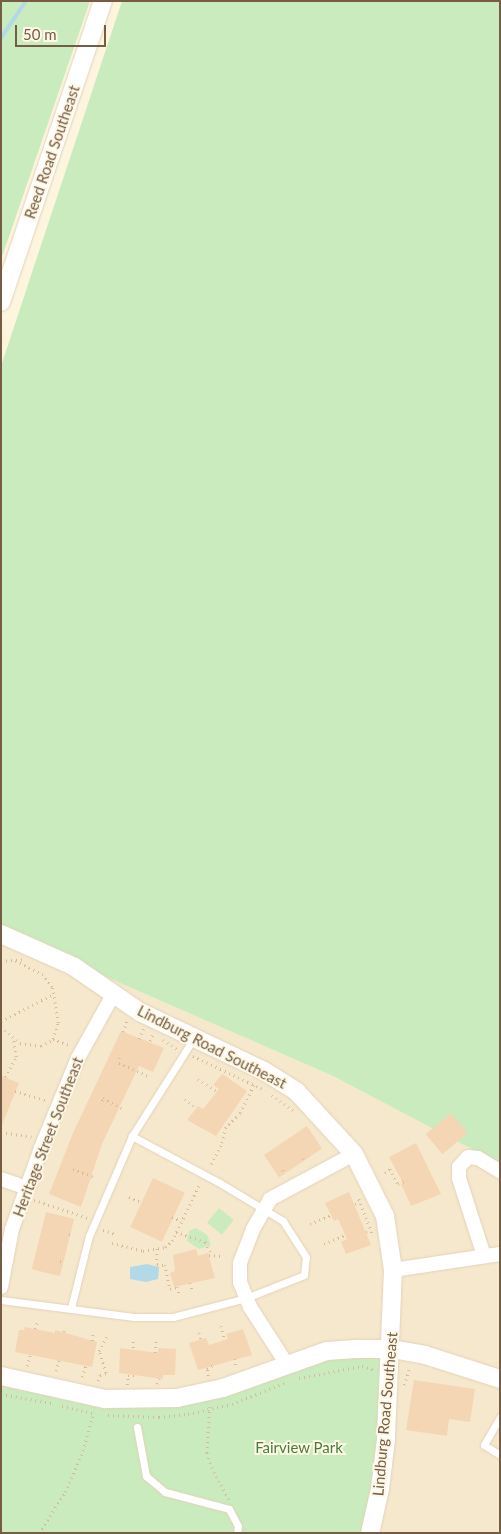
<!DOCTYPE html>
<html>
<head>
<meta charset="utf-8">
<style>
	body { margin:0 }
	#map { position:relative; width:501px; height:1534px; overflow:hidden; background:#fef5de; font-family:Lato,sans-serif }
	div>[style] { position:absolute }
	.residential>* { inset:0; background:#f6e8cc }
	.green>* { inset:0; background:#caebbd; transform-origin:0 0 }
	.water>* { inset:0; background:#b2d9e8 }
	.stream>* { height:4px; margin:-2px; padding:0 2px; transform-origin:2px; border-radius:2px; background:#b2d9e8 }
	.building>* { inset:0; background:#f5d6b4; transform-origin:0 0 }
	.path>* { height:2.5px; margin-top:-1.25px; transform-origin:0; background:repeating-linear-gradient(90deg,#d9b998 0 1px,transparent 0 5px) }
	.roads { filter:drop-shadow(0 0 1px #e2d2ba) drop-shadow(0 0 1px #e2d2ba) }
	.service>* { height:7px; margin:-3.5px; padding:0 3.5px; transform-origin:3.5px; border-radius:3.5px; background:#fff }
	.minor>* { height:14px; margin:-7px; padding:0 7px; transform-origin:7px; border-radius:7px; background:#fff }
	.tertiary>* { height:18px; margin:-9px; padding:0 9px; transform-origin:9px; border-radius:9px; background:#fff }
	span { translate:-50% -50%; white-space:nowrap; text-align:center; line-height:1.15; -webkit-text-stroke:4px #fff8e6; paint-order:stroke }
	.street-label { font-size:15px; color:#755c45 }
	.park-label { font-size:15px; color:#477c3c }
	.frame { position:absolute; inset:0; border:2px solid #755c45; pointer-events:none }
	.scale { position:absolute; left:15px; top:25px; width:91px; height:22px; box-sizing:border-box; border:2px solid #755c45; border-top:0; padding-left:6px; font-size:15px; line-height:18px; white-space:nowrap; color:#755c45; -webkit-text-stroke:4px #fff8e6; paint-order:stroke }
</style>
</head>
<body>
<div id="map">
	<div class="residential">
		<i style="clip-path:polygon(1px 931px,333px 1076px,500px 1164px,500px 1533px,1px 1533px)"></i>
	</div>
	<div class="green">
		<i style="clip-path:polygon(1px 1px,90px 1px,1px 260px)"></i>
		<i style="clip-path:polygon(122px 1px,500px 1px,500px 1164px,333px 1076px,1px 931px,1px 366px)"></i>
		<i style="left:219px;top:1208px;width:19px;height:19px;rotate:39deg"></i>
		<i style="clip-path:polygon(196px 1228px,207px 1235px,211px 1245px,199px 1249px,187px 1241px,189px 1231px)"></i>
		<i style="clip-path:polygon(392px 1349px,370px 1533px,1px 1533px,1px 1376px,83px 1393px,177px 1398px,279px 1366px)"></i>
	</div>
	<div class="water">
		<i style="clip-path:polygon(147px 1264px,159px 1267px,158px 1279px,146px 1282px,130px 1279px,130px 1267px)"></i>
	</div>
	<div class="stream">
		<i style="left:1px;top:38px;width:45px;rotate:-56deg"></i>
	</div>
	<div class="building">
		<i style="clip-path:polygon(121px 1031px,164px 1048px,153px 1072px,139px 1066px,102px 1144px,81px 1207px,49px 1194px,73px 1133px)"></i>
		<i style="clip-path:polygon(222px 1074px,247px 1091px,216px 1136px,187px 1120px,198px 1106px,203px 1109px,219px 1089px,213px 1085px)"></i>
		<i style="clip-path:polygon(1px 1076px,19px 1083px,2px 1125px,1px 1125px)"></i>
		<i style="left:451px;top:1113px;width:26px;height:33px;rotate:50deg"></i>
		<i style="left:307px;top:1126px;width:27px;height:52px;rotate:56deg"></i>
		<i style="clip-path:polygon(416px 1143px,441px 1194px,411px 1206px,401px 1184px,403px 1183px,389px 1157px)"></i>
		<i style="left:153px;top:1178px;width:35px;height:54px;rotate:25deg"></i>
		<i style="clip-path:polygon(349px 1192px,371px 1245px,346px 1254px,341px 1242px,347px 1239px,338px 1219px,334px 1221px,325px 1203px)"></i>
		<i style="left:46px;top:1212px;width:29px;height:59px;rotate:14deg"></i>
		<i style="clip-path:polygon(196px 1249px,198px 1256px,208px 1253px,215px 1278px,174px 1287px,170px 1273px,175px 1271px,173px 1255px)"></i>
		<i style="clip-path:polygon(25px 1327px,55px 1333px,55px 1330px,97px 1342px,92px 1367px,15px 1352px,19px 1330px,24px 1330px)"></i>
		<i style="clip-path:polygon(243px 1329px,252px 1355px,198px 1370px,189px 1343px,206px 1338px,209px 1345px,228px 1339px,226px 1334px)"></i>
		<i style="clip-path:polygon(120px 1348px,158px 1353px,158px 1348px,176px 1349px,175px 1375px,163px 1375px,163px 1379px,119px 1373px)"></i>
		<i style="clip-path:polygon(414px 1380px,475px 1389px,470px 1422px,449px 1419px,447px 1436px,406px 1430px)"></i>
	</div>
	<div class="path">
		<i style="left:1px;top:961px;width:21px;rotate:-5deg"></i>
		<i style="left:1px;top:1021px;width:59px;rotate:-27deg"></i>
		<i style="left:1px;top:1027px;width:25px;rotate:40deg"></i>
		<i style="left:20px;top:1043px;width:21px;rotate:8deg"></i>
		<i style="left:41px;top:1046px;width:14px;rotate:-30deg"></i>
		<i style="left:53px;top:1039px;width:17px;rotate:-73deg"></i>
		<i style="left:58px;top:1023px;width:36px;rotate:-99deg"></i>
		<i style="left:52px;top:987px;width:15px;rotate:-127deg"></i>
		<i style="left:43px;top:975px;width:34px;rotate:-153deg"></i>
		<i style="left:123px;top:1032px;width:12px;rotate:-70deg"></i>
		<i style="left:53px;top:1039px;width:19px;rotate:21deg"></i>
		<i style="left:139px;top:1039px;width:11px;rotate:-68deg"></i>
		<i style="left:163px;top:1040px;width:17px;rotate:33deg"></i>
		<i style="left:150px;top:1041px;width:8px;rotate:-67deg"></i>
		<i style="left:193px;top:1056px;width:80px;rotate:25.3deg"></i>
		<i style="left:120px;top:1058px;width:5px;rotate:101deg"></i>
		<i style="left:119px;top:1063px;width:35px;rotate:24deg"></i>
		<i style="left:5px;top:1077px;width:23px;rotate:-61deg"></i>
		<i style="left:16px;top:1057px;width:17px;rotate:-100deg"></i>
		<i style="left:198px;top:1079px;width:23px;rotate:34deg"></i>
		<i style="left:15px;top:1091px;width:34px;rotate:17deg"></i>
		<i style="left:272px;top:1095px;width:27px;rotate:36deg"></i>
		<i style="left:103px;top:1098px;width:24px;rotate:28deg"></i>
		<i style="left:185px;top:1099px;width:14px;rotate:39deg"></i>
		<i style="left:102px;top:1101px;width:5px;rotate:-68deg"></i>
		<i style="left:1px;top:1132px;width:31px;rotate:9deg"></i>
		<i style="left:303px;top:1158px;width:4px;rotate:63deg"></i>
		<i style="left:211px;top:1164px;width:24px;rotate:-62deg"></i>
		<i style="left:222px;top:1143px;width:15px;rotate:-79deg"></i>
		<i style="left:225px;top:1128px;width:21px;rotate:-45deg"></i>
		<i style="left:240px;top:1113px;width:32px;rotate:-64deg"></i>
		<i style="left:73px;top:1169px;width:22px;rotate:21deg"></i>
		<i style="left:283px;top:1170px;width:3px;rotate:72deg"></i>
		<i style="left:385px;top:1173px;width:6px;rotate:-39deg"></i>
		<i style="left:390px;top:1169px;width:17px;rotate:62deg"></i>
		<i style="left:398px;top:1184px;width:10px;rotate:-24deg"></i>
		<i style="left:129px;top:1197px;width:12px;rotate:24deg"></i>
		<i style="left:359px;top:1199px;width:36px;rotate:69deg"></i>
		<i style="left:34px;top:1200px;width:57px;rotate:18.4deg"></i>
		<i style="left:355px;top:1204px;width:5px;rotate:-22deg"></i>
		<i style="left:172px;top:1217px;width:10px;rotate:24deg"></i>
		<i style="left:310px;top:1224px;width:23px;rotate:-23deg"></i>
		<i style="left:103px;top:1230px;width:13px;rotate:18deg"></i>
		<i style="left:176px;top:1232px;width:31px;rotate:19deg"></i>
		<i style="left:205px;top:1242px;width:14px;rotate:60deg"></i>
		<i style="left:366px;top:1232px;width:5px;rotate:-22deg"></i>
		<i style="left:69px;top:1234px;width:4px;rotate:14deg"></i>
		<i style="left:112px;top:1243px;width:32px;rotate:14deg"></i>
		<i style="left:143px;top:1251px;width:22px;rotate:-10deg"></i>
		<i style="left:165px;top:1247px;width:9px;rotate:-41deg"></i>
		<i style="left:172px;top:1241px;width:64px;rotate:-64.2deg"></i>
		<i style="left:324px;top:1244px;width:23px;rotate:-23deg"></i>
		<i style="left:157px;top:1249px;width:15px;rotate:90deg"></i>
		<i style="left:157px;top:1264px;width:8px;rotate:7deg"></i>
		<i style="left:165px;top:1265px;width:25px;rotate:78deg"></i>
		<i style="left:170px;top:1289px;width:7px;rotate:-16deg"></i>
		<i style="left:177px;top:1287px;width:10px;rotate:73deg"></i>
		<i style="left:209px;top:1255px;width:13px;rotate:4deg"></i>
		<i style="left:60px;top:1261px;width:3px;rotate:18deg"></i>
		<i style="left:190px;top:1283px;width:10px;rotate:73deg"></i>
		<i style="left:221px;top:1326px;width:15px;rotate:74deg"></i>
		<i style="left:35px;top:1329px;width:7px;rotate:-74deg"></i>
		<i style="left:64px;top:1332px;width:4px;rotate:-76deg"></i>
		<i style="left:199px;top:1333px;width:6px;rotate:72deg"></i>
		<i style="left:92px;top:1341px;width:7px;rotate:-82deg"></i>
		<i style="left:133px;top:1348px;width:8px;rotate:-90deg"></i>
		<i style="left:155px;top:1353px;width:13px;rotate:-86deg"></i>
		<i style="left:235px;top:1359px;width:9px;rotate:84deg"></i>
		<i style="left:27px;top:1366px;width:11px;rotate:-75deg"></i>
		<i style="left:56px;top:1371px;width:12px;rotate:-76deg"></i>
		<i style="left:208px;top:1376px;width:7px;rotate:-98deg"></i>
		<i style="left:207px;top:1369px;width:7px;rotate:-34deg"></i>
		<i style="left:82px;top:1377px;width:13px;rotate:-72deg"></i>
		<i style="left:299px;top:1378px;width:64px;rotate:-10.8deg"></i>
		<i style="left:362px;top:1366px;width:13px;rotate:18deg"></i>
		<i style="left:98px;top:1381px;width:6px;rotate:-72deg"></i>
		<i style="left:100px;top:1375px;width:6px;rotate:-18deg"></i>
		<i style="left:106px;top:1373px;width:23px;rotate:-108deg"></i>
		<i style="left:99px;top:1351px;width:16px;rotate:-63deg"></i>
		<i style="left:157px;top:1384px;width:6px;rotate:-72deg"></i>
		<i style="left:127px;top:1385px;width:9px;rotate:-84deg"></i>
		<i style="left:128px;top:1376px;width:9px"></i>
		<i style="left:404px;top:1385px;width:16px;rotate:-72deg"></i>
		<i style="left:1px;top:1394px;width:51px;rotate:10.2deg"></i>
		<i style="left:62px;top:1406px;width:32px;rotate:13deg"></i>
		<i style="left:210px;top:1407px;width:46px;rotate:93.7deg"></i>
		<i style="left:207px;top:1453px;width:20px;rotate:70deg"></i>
		<i style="left:214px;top:1472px;width:33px;rotate:61deg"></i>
		<i style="left:108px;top:1415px;width:51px;rotate:2.2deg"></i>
		<i style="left:159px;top:1417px;width:29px;rotate:-6deg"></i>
		<i style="left:188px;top:1414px;width:45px;rotate:-12.8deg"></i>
		<i style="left:232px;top:1404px;width:59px;rotate:-21.8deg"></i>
		<i style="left:39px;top:1533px;width:49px;rotate:-57.6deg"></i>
		<i style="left:65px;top:1492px;width:45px;rotate:-66.3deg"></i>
		<i style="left:83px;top:1451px;width:39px;rotate:-75deg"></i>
	</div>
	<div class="roads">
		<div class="service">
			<i style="left:1px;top:1300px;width:134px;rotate:7.3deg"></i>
			<i style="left:134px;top:1317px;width:39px"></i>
			<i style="left:173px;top:1317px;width:75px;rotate:-14.6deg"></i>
			<i style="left:246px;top:1298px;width:62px;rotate:-21.6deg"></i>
			<i style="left:304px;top:1275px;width:18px;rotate:-84deg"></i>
			<i style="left:306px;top:1257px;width:43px;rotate:-122.6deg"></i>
			<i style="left:283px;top:1221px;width:76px;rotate:-149deg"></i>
			<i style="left:218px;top:1182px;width:98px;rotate:-151.9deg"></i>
			<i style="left:71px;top:1308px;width:74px;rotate:-76deg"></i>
			<i style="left:89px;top:1236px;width:109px;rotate:-66.7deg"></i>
			<i style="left:132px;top:1136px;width:116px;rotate:-57.7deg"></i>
			<i style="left:500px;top:1417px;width:32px;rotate:120deg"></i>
			<i style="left:484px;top:1445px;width:19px;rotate:32deg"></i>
			<i style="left:137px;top:1427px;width:50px;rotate:79.6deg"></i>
			<i style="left:146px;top:1476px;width:25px;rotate:40deg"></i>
			<i style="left:165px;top:1492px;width:66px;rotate:14.9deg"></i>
			<i style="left:229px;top:1509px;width:19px;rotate:62deg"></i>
			<i style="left:238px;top:1526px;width:7px;rotate:98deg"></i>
		</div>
		<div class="minor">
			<i style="left:1px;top:1179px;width:28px;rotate:19deg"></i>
			<i style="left:484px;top:1256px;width:82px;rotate:-107.8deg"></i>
			<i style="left:459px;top:1178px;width:11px;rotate:-90deg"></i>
			<i style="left:459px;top:1167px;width:13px;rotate:-48deg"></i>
			<i style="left:468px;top:1157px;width:10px;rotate:6deg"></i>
			<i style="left:478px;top:1158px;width:26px;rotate:31deg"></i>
			<i style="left:393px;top:1270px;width:108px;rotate:-8.5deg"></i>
			<i style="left:1px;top:1287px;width:59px;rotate:-79.3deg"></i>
			<i style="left:12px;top:1229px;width:86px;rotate:-70.3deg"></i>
			<i style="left:41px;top:1148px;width:97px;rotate:-67.7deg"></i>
			<i style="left:78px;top:1058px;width:74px;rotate:-61deg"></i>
			<i style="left:286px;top:1363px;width:67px;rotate:-122.7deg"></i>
			<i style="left:250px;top:1307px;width:27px;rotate:-112deg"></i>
			<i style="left:240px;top:1282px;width:19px;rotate:-90deg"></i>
			<i style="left:240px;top:1263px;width:36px;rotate:-69deg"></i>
			<i style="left:253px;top:1229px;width:34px;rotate:-60deg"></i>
			<i style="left:270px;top:1199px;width:95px;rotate:-28.2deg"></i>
		</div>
		<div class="tertiary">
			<i style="left:1px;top:302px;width:318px;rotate:-71.3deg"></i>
			<i style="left:1px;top:934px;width:79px;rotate:24deg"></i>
			<i style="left:73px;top:966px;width:81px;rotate:34.5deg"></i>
			<i style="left:140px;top:1012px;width:137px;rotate:25.4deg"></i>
			<i style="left:264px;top:1071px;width:39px;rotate:32deg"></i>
			<i style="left:297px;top:1092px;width:84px;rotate:47.4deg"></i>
			<i style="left:354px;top:1154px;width:69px;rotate:63.4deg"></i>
			<i style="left:385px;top:1216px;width:55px;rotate:81.6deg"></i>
			<i style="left:393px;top:1270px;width:169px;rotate:92.4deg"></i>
			<i style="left:386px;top:1439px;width:50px;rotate:96.8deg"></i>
			<i style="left:380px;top:1489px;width:45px;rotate:102.8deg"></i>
			<i style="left:1px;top:1376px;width:107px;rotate:12.5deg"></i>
			<i style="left:105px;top:1399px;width:72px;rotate:-0.8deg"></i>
			<i style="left:177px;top:1398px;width:47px;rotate:-12.3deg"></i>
			<i style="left:223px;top:1388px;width:110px;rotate:-19.6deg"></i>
			<i style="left:327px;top:1351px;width:31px;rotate:-4deg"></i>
			<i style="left:358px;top:1349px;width:34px"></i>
			<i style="left:392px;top:1349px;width:34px;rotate:10deg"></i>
			<i style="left:425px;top:1355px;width:79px;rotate:17.7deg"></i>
		</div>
	</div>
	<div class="street-label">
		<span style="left:52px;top:152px;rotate:-71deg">Reed Road Southeast</span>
		<span style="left:212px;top:1047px;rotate:27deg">Lindburg Road Southeast</span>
		<span style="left:48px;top:1137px;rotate:-69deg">Heritage Street Southeast</span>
		<span style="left:385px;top:1414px;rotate:-85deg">Lindburg Road Southeast</span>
	</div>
	<div class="park-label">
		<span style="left:299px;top:1448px">Fairview Park</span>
	</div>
	<div class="frame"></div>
	<div class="scale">50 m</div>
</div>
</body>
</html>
